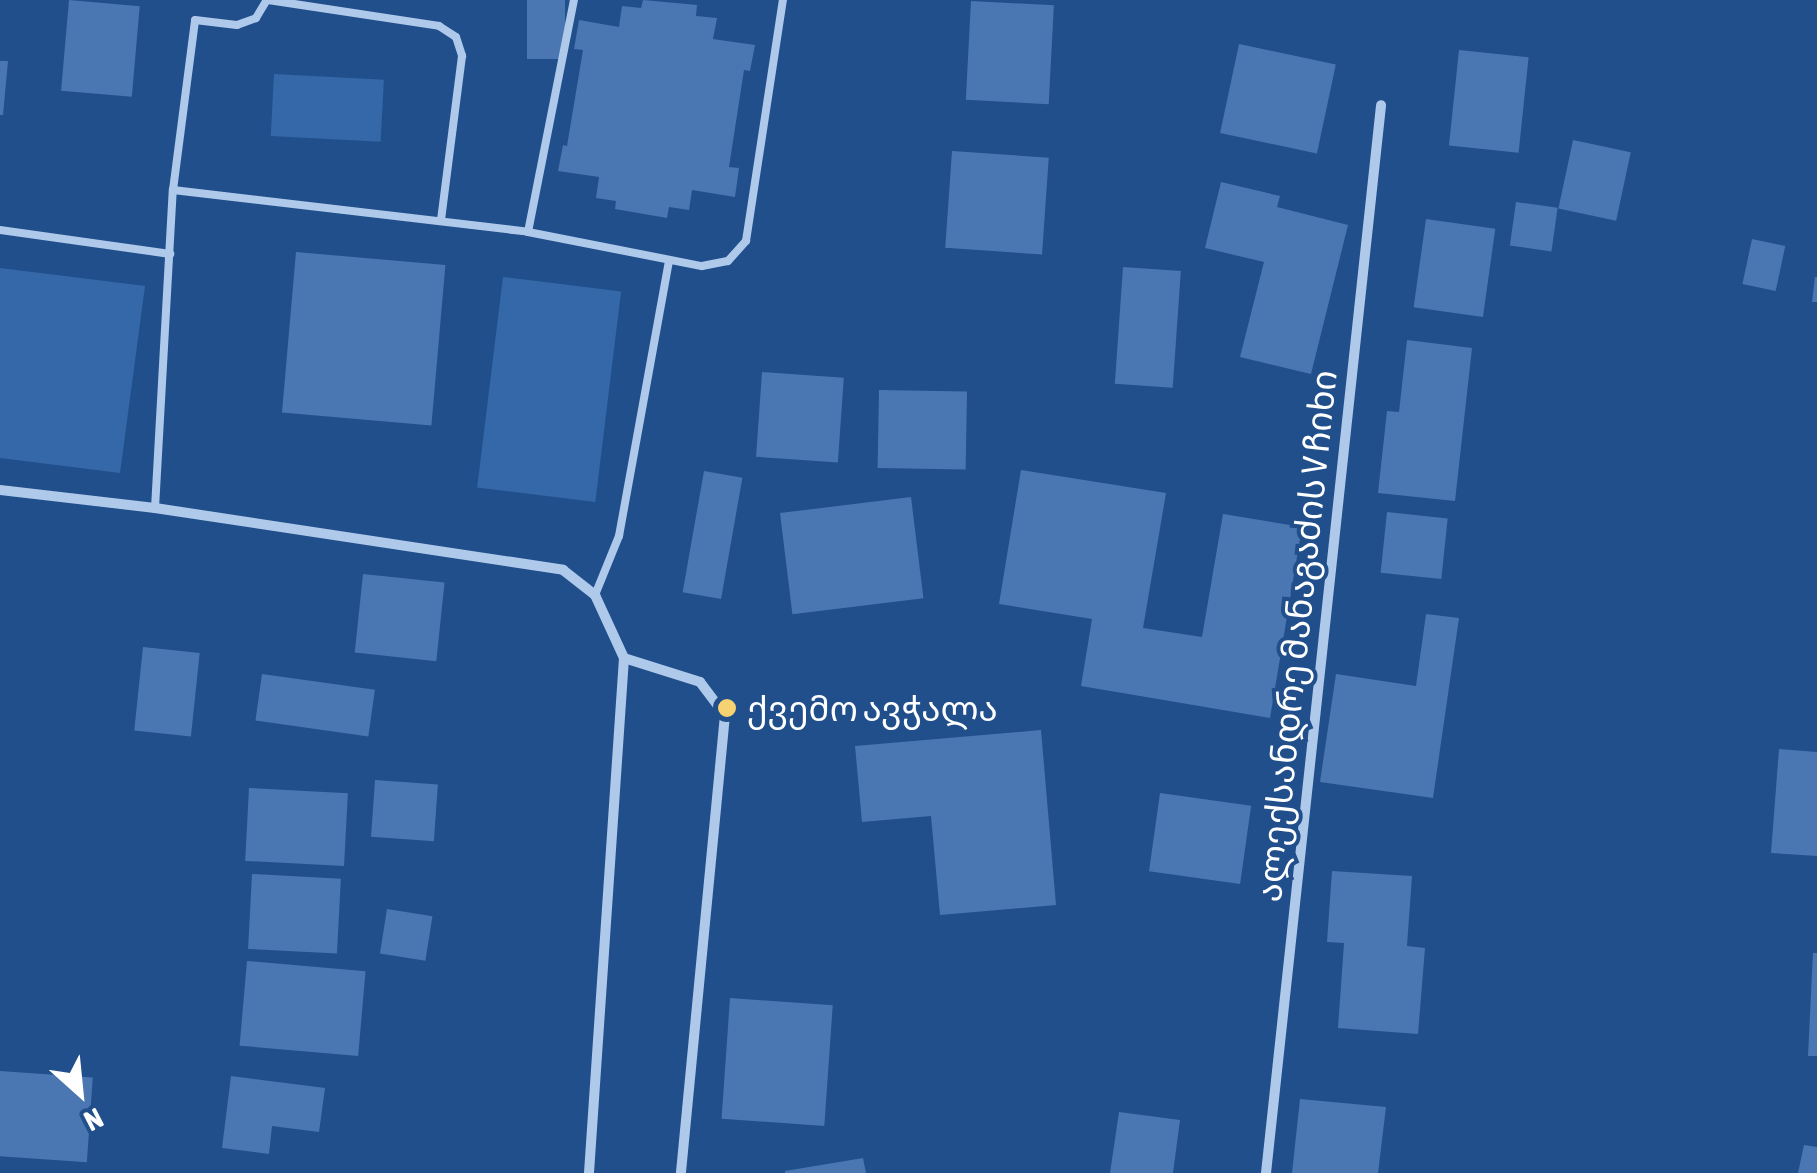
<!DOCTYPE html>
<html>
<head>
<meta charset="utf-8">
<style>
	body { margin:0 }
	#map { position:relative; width:1817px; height:1173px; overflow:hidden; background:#214f8b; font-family:"Asap Condensed","Noto Sans Georgian",sans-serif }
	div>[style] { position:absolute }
	.green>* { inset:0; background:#3568a8; transform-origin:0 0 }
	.building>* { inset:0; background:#4a77b2; transform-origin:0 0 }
	.service>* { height:8px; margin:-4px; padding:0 4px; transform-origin:4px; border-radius:4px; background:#afc9eb }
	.minor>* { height:10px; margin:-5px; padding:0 5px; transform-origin:5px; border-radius:5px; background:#afc9eb }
	.dots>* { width:28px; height:28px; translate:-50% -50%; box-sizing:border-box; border:5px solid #214f8b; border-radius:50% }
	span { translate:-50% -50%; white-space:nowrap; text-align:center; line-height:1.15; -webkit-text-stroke:8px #214f8b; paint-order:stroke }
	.street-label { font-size:35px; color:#fff }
	.poi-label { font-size:35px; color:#fff }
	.left { translate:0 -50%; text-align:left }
	.north { position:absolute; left:30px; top:1043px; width:100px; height:100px; -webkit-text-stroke:8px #214f8b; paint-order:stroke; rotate:153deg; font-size:28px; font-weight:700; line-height:40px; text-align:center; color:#fff }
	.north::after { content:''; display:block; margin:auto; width:35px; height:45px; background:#fff; clip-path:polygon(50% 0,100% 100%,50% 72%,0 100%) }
</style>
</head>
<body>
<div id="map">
	<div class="green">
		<i style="left:274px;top:74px;width:110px;height:62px;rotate:3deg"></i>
		<i style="clip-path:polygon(0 268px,145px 286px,120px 473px,0 458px)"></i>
		<i style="left:503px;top:277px;width:119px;height:212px;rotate:7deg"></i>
	</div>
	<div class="building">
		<i style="left:69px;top:0;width:71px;height:91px;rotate:5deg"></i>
		<i style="left:527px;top:0;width:38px;height:59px"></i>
		<i style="clip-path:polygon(643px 0,697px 5px,696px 16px,717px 18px,713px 39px,755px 45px,750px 71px,744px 70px,729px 167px,739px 168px,735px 197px,692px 190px,689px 210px,669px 207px,667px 218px,615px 209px,616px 201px,596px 198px,599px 177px,558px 171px,563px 145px,567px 146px,583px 50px,574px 49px,579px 20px,619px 27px,622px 6px,641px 8px)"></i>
		<i style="left:971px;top:1px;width:83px;height:99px;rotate:3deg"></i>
		<i style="left:1239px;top:44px;width:99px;height:91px;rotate:12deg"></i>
		<i style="left:1459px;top:50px;width:70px;height:96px;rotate:6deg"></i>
		<i style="clip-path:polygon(0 61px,8px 61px,3px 115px,0 115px)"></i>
		<i style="left:1573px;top:140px;width:59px;height:70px;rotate:12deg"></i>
		<i style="left:952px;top:151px;width:97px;height:97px;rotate:4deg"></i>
		<i style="clip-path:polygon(1221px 182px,1280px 196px,1277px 207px,1348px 225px,1311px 374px,1240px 357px,1264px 262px,1205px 248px)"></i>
		<i style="left:1516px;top:202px;width:42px;height:44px;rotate:8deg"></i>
		<i style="left:1426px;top:219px;width:70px;height:89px;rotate:8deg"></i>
		<i style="left:1752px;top:239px;width:34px;height:46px;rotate:12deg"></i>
		<i style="left:296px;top:252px;width:150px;height:161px;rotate:5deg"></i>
		<i style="left:1123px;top:267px;width:58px;height:117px;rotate:4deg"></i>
		<i style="clip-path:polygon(1815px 277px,1817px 277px,1817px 302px,1812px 302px)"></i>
		<i style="clip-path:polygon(1407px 340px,1472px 348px,1455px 501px,1378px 493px,1387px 411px,1399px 412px)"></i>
		<i style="left:762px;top:372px;width:82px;height:85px;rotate:4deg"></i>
		<i style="left:879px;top:390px;width:88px;height:78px;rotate:1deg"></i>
		<i style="clip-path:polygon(1021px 470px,1166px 493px,1143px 628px,1202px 637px,1223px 514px,1302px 527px,1270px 718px,1081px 686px,1092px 619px,999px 604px)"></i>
		<i style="left:704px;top:471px;width:39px;height:123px;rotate:10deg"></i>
		<i style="left:911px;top:497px;width:102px;height:132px;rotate:83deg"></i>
		<i style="left:1387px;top:512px;width:61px;height:61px;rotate:6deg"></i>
		<i style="left:363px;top:574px;width:82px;height:79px;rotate:6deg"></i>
		<i style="clip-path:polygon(1426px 614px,1459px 618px,1433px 798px,1320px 782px,1336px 674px,1416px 686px)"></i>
		<i style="left:143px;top:647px;width:57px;height:84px;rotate:6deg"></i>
		<i style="left:262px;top:674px;width:114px;height:47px;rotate:8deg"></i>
		<i style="clip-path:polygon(1041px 730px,1056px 905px,940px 915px,931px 816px,862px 822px,855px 746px)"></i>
		<i style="clip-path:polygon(1779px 749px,1817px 752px,1817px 856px,1771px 853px)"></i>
		<i style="left:375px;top:780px;width:63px;height:57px;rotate:4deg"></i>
		<i style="left:249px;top:788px;width:99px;height:73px;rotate:3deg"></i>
		<i style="left:1160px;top:793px;width:92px;height:79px;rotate:8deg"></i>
		<i style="clip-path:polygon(1332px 871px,1412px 876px,1407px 946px,1425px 948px,1418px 1034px,1338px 1028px,1344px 943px,1327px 942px)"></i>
		<i style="left:252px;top:874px;width:89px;height:75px;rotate:3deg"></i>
		<i style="left:387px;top:909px;width:46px;height:45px;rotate:9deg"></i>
		<i style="clip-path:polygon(1813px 953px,1817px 953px,1817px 1056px,1808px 1056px)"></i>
		<i style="left:247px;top:961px;width:119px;height:85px;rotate:5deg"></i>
		<i style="left:730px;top:998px;width:103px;height:121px;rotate:4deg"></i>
		<i style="left:0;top:1071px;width:93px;height:85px;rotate:4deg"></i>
		<i style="clip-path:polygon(231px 1076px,325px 1088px,319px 1132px,272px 1126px,269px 1154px,222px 1148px)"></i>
		<i style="clip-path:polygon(1300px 1099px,1386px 1107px,1378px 1173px,1292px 1173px)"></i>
		<i style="clip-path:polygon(1119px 1112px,1180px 1120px,1173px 1173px,1110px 1173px)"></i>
		<i style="clip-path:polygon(1804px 1145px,1817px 1147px,1817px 1173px,1798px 1173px)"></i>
		<i style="clip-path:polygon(863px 1158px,866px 1173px,785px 1173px,785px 1171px)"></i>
	</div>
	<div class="service">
		<i style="left:268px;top:0;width:173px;rotate:8.6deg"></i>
		<i style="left:439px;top:26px;width:20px;rotate:33deg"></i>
		<i style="left:456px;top:37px;width:20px;rotate:72deg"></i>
		<i style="left:462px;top:56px;width:165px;rotate:97.3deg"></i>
		<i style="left:173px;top:190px;width:357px;rotate:6.7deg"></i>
		<i style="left:528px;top:232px;width:177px;rotate:11.1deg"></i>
		<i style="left:702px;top:266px;width:26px;rotate:-11deg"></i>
		<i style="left:728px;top:261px;width:27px;rotate:-48deg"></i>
		<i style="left:746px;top:241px;width:244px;rotate:-81.3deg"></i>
		<i style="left:0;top:230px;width:172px;rotate:8deg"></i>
		<i style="left:528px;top:232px;width:237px;rotate:-78.8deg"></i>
		<i style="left:155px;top:508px;width:319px;rotate:-86.8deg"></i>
		<i style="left:173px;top:190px;width:171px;rotate:-82.6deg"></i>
		<i style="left:195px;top:20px;width:42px;rotate:6.8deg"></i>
		<i style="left:237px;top:25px;width:20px;rotate:-20deg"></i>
		<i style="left:256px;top:18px;width:21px;rotate:-59deg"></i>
		<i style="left:595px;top:595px;width:64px;rotate:-67.9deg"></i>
		<i style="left:619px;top:536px;width:280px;rotate:-79.7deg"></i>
	</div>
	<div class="minor">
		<i style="left:0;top:490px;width:156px;rotate:6.6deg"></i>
		<i style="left:155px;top:508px;width:413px;rotate:8.6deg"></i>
		<i style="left:563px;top:570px;width:41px;rotate:38deg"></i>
		<i style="left:595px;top:595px;width:69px;rotate:65.3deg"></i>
		<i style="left:624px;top:658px;width:516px;rotate:93.89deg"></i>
		<i style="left:624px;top:658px;width:80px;rotate:17.5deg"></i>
		<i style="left:700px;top:682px;width:41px;rotate:52.9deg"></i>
		<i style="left:725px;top:715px;width:460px;rotate:95.5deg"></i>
		<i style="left:1266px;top:1173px;width:1074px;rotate:-83.85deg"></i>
	</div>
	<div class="dots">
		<i style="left:727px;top:708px;background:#f7d270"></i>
	</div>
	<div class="street-label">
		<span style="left:1296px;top:636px;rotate:-84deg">ალექსანდრე მანაგაძის V ჩიხი</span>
	</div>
	<div class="poi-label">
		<span class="left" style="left:747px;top:708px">ქვემო ავჭალა</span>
	</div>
	<div class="north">N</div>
</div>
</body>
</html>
